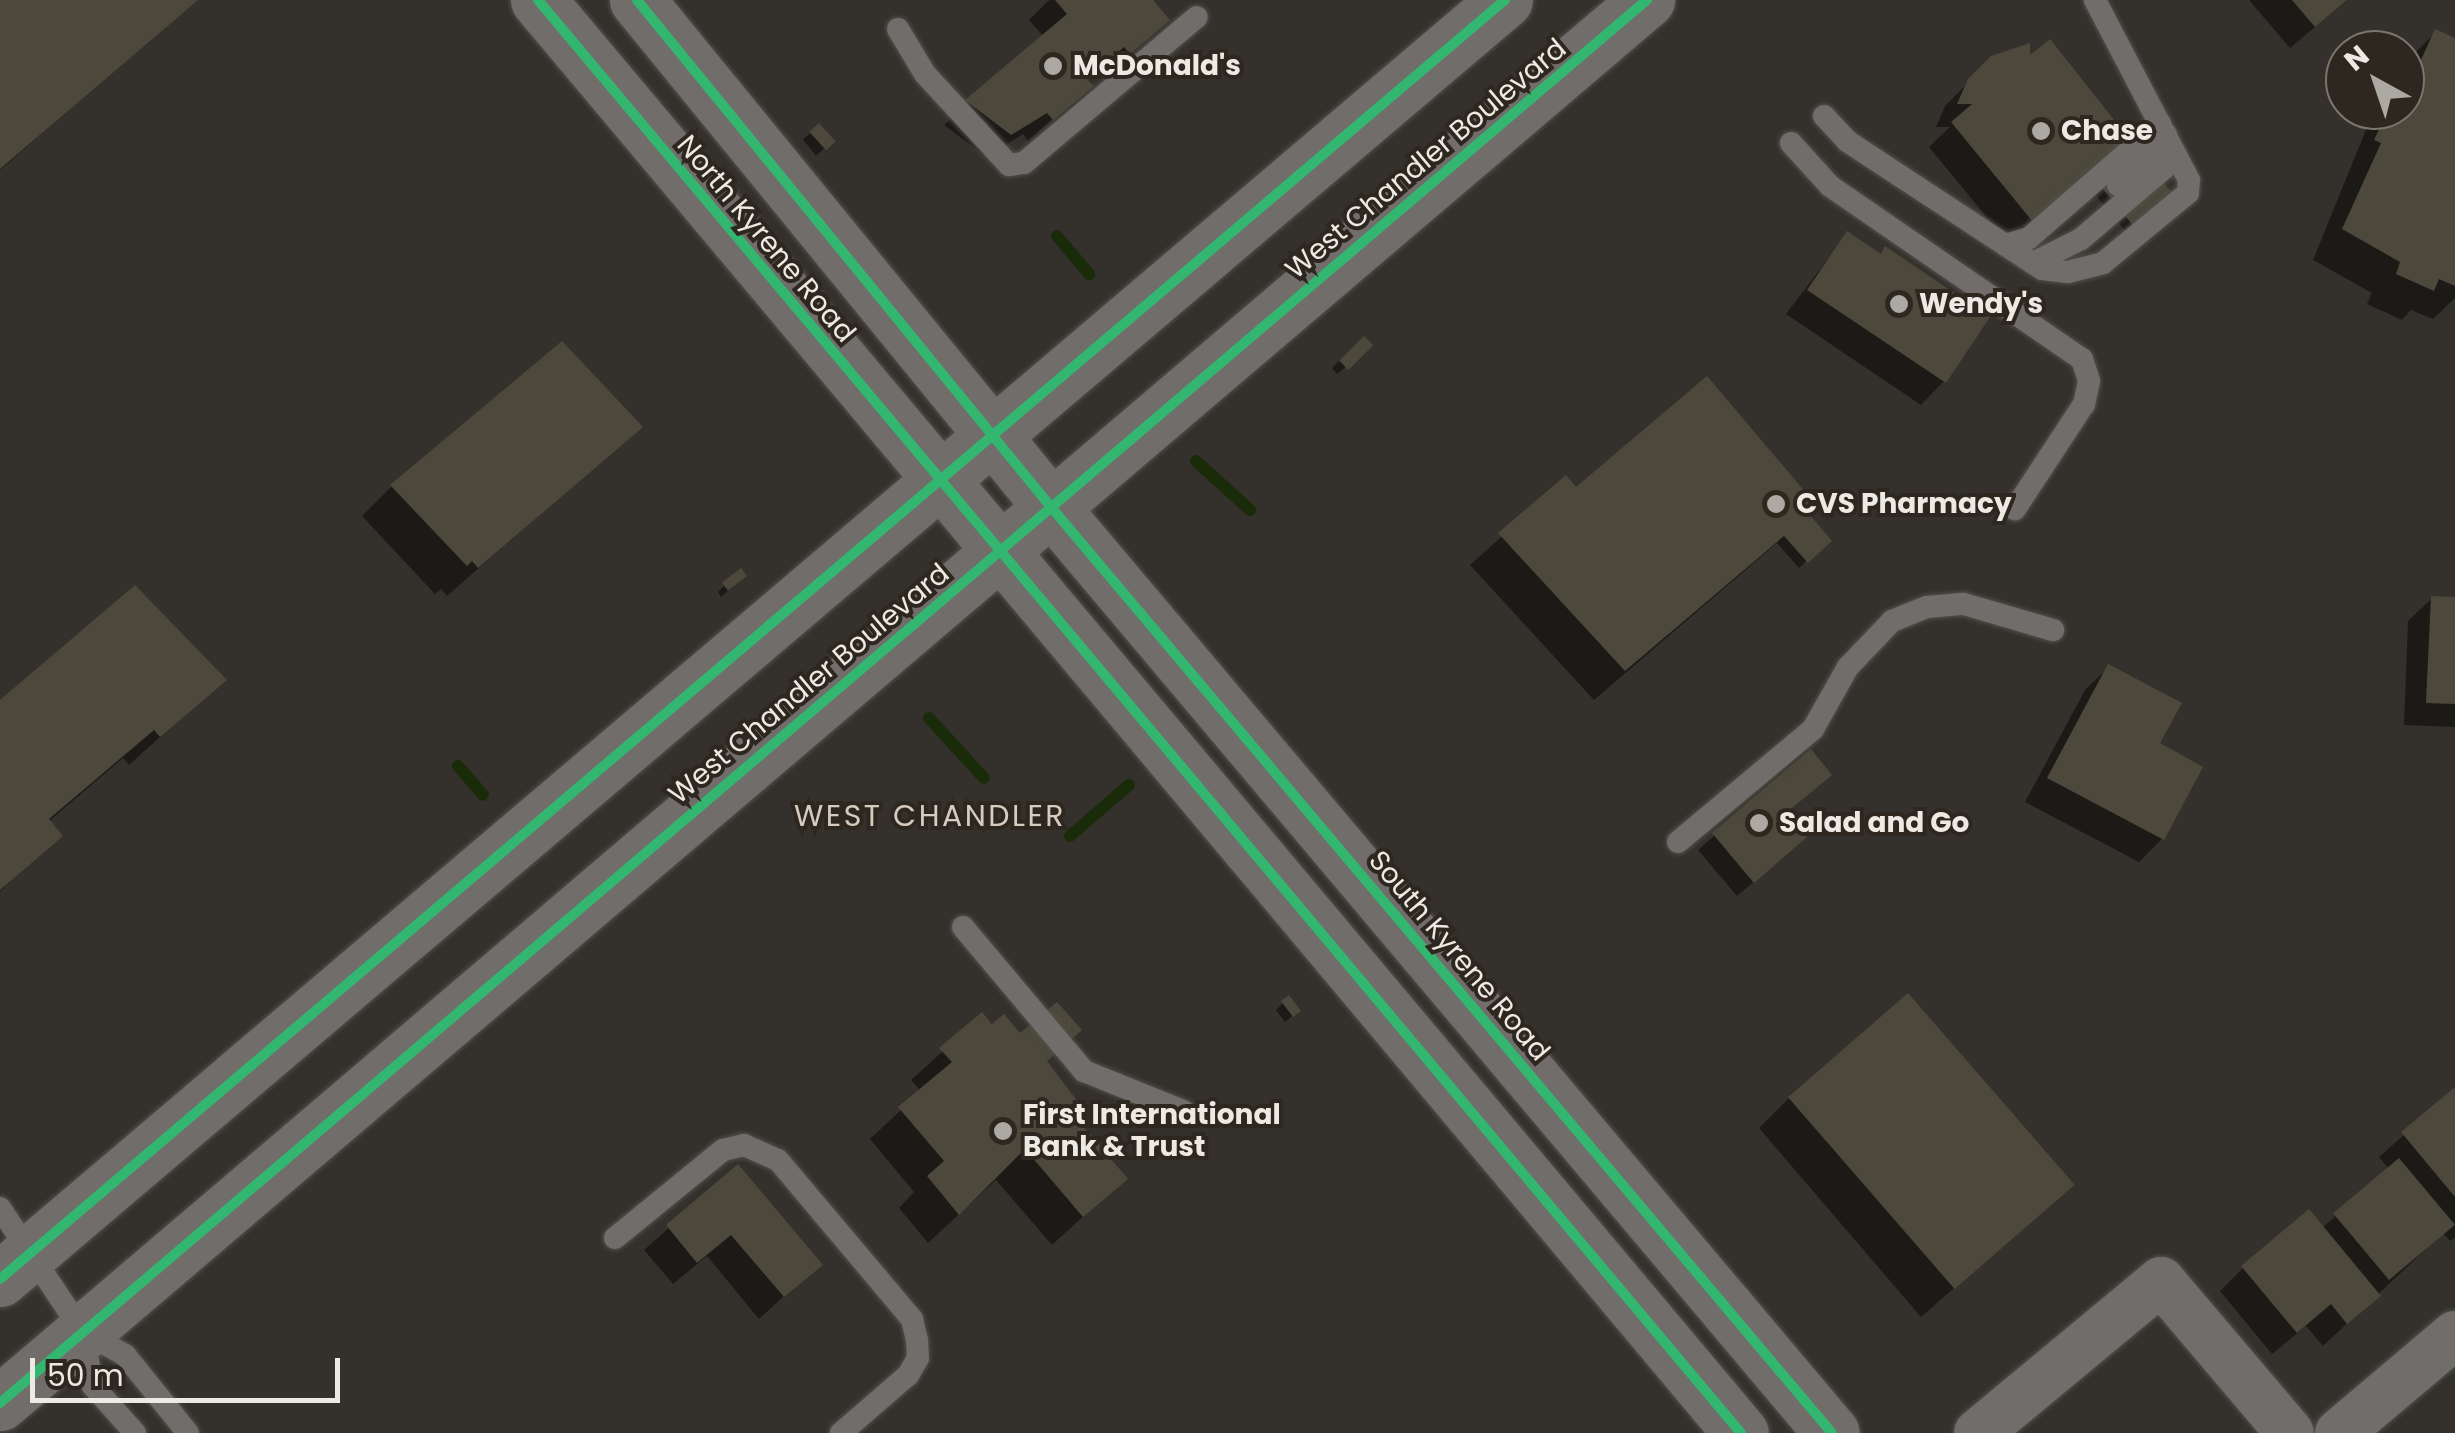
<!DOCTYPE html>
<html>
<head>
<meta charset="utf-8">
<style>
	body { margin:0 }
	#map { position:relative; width:2455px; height:1433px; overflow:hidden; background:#34312c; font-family:Poppins,sans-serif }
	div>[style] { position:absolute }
	.shadow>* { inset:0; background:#0007; transform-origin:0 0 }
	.stream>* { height:12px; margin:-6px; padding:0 6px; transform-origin:6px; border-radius:6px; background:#192b09 }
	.building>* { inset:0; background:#4c493c; transform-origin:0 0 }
	.roads { filter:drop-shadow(0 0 2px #524f4b) drop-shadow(0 0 2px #524f4b) }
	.service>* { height:22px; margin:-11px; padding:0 11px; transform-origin:11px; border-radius:11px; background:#706d6a }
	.minor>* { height:48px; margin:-24px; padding:0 24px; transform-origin:24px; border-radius:24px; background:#706d6a }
	.secondary>* { height:55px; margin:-27.5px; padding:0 27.5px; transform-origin:27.5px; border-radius:27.5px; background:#706d6a }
	.cycleway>* { height:10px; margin:-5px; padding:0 5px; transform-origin:5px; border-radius:5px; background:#33b770 }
	.dots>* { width:28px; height:28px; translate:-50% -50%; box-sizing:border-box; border:5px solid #2e271f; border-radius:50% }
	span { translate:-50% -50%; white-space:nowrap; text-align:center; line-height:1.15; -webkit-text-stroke:8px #2e271f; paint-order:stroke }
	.poi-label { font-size:28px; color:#ede9e3; font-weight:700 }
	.left { translate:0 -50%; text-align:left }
	.street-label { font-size:28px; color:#ede9e3 }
	.neighbourhood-label { font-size:30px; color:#d5ccc1; letter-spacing:2.5px }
	.north { position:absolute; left:2325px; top:30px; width:100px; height:100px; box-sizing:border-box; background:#2e271f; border:2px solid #7a756d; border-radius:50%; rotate:320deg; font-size:28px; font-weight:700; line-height:40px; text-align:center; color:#ede9e3 }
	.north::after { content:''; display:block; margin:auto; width:35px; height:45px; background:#aca9a3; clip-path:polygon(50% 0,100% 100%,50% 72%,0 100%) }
	.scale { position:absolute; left:30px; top:1358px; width:310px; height:45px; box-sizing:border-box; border:5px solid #ede9e3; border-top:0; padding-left:12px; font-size:30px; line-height:35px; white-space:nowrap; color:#ede9e3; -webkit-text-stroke:8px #2e271f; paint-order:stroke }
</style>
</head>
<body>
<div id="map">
	<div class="shadow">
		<i style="clip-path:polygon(0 0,193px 0,194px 1px,0 170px)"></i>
		<i style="clip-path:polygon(1049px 0,1150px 0,1167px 20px,1105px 76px,1099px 68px,1085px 80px,1090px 86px,1028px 141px,1023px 134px,987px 157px,944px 125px,1044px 37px,1029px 20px)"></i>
		<i style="clip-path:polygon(2249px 0,2347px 0,2290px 48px)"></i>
		<i style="clip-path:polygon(2436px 32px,2455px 41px,2455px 298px,2433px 319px,2411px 310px,2402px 320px,2367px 304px,2372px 293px,2313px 260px,2374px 110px,2405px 110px,2405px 63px)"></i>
		<i style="clip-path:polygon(1992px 59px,2027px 60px,2126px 142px,2137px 245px,2083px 180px,2008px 243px,1929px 147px,1950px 127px,1936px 127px,1945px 106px)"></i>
		<i style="left:819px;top:126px;width:21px;height:21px;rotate:51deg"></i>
		<i style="clip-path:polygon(1847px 234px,1944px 381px,1921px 405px,1786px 314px)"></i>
		<i style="clip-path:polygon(1363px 352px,1337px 374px,1332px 368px,1339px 361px)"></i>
		<i style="clip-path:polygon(640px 427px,447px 596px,441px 589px,435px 594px,362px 516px,392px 486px)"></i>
		<i style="clip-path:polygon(1566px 479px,1576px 491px,1806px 515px,1829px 540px,1799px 568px,1777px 543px,1594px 700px,1470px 565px)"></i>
		<i style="clip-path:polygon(744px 576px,721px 597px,718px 592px,725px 585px)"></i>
		<i style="clip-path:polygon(2432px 598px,2455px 599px,2455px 727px,2404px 725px,2408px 621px)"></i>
		<i style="clip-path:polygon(2109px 667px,2157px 744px,2162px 839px,2139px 862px,2025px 802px,2085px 690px)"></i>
		<i style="clip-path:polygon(223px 680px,129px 765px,123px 758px,48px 822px,59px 835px,0 891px,0 703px)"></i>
		<i style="clip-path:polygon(1810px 753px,1784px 814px,1789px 853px,1737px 896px,1698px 850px)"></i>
		<i style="clip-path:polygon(1283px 1003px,1298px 1011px,1285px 1022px,1276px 1010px)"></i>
		<i style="clip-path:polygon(982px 1016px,1044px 1061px,1069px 1114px,1124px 1179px,1052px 1245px,996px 1180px,928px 1243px,899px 1208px,914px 1192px,870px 1139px,921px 1091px,911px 1080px)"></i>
		<i style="clip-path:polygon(2455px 1090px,2455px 1237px,2450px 1241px,2443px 1233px,2323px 1346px,2306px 1326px,2272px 1354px,2220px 1291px,2243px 1268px,2322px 1228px,2389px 1169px,2379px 1157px)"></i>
		<i style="clip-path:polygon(1789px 1098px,2070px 1186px,1921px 1317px,1759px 1128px)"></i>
		<i style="clip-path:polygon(738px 1167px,819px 1264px,759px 1319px,707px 1256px,673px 1284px,644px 1250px)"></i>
	</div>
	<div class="stream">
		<i style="left:1057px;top:236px;width:50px;rotate:49.9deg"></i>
		<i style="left:1196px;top:461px;width:73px;rotate:42.2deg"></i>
		<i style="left:929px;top:718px;width:81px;rotate:47.5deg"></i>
		<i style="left:458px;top:766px;width:38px;rotate:49deg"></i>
		<i style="left:1070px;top:836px;width:78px;rotate:-40.8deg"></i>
	</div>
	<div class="building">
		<i style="clip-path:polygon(0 0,198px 0,0 169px)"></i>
		<i style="clip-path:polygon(1055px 0,1153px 0,1170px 20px,1130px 54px,1124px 47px,1087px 79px,1094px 86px,1053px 120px,1047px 113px,1011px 135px,965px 100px,1067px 14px)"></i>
		<i style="clip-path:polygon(2292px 0,2347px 0,2315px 27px)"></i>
		<i style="clip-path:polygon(2435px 29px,2455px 38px,2455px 286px,2439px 279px,2434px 291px,2396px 274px,2400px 262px,2342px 229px,2381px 143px,2374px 140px,2388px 110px,2405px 110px,2408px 67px,2416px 71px)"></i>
		<i style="clip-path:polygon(2050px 39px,2184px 208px,2145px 240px,2090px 173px,2033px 222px,1951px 122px,1972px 104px,1957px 104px,1968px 79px,1991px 56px,2030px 43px,2030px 55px)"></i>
		<i style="left:819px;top:123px;width:25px;height:13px;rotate:48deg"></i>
		<i style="clip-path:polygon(1847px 231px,1881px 254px,1885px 246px,1990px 317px,1946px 383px,1807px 290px)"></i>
		<i style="left:1364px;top:336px;width:13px;height:35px;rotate:45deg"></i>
		<i style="clip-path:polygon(562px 341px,643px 427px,478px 568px,472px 561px,467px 566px,390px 485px)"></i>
		<i style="clip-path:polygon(1707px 376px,1818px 507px,1809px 514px,1832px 541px,1808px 563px,1784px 536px,1625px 671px,1498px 533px,1566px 475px,1576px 487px)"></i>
		<i style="left:741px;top:568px;width:10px;height:24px;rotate:53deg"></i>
		<i style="clip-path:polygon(135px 585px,227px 680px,160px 737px,154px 730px,49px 819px,63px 836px,0 890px,0 700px)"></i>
		<i style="clip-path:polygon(2431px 596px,2455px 597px,2455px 704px,2426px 703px)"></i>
		<i style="clip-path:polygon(2108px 664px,2182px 703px,2160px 743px,2203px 767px,2164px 840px,2047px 778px)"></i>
		<i style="clip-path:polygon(1811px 749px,1832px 775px,1786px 813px,1807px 837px,1754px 883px,1712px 833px)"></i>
		<i style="left:1908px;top:993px;width:254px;height:159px;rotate:49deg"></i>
		<i style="left:1289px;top:995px;width:20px;height:10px;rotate:53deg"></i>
		<i style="clip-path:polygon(1057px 1002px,1082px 1030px,1047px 1061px,1081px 1106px,1072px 1113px,1128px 1179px,1083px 1217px,1025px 1149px,959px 1215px,927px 1176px,944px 1161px,898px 1107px,952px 1062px,939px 1048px,982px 1012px,992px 1024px,1004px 1014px,1020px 1033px)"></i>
		<i style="clip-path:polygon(2455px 1087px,2455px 1197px,2401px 1132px)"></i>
		<i style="left:2399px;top:1158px;width:87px;height:86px;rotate:50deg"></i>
		<i style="clip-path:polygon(738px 1164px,823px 1265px,784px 1297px,731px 1235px,697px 1263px,666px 1225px)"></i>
		<i style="clip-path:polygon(2309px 1209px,2381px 1296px,2347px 1324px,2331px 1304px,2297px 1333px,2241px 1266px)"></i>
	</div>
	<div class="roads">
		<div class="service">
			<i style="left:898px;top:29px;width:52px;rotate:59deg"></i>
			<i style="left:925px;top:74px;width:124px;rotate:47.3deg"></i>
			<i style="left:1009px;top:165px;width:15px;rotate:-8deg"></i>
			<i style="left:1024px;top:163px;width:226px;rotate:-40.2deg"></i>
			<i style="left:1824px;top:116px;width:34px;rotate:47deg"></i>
			<i style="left:1847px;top:141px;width:233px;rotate:33.3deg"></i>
			<i style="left:2042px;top:269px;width:26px;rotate:7deg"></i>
			<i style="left:2068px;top:272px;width:36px;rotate:-14deg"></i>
			<i style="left:2103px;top:263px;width:110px;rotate:-39.5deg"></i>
			<i style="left:2188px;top:193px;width:13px;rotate:-86deg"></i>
			<i style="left:2189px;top:180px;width:203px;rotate:-117.6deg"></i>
			<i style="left:1791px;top:143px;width:58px;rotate:47.8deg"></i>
			<i style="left:1830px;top:186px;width:306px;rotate:34.5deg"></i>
			<i style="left:2082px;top:359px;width:23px;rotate:72deg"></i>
			<i style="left:2089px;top:381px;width:24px;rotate:102deg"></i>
			<i style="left:2084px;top:404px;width:126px;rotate:123.3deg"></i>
			<i style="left:2118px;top:185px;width:54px;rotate:-40.5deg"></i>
			<i style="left:2159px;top:150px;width:17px;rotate:-65deg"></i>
			<i style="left:2005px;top:245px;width:25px;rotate:-16deg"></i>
			<i style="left:2029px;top:238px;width:174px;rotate:-41deg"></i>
			<i style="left:2033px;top:263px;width:54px;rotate:-26.6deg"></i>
			<i style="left:2081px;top:239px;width:114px;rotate:-40.4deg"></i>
			<i style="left:2168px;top:165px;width:15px;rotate:-67deg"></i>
			<i style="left:1678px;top:842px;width:176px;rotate:-39.9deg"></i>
			<i style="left:1813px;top:729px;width:71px;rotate:-60.6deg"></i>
			<i style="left:1848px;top:667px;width:64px;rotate:-46.3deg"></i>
			<i style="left:1892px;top:621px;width:38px;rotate:-22deg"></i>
			<i style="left:1927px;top:607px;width:37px;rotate:-5deg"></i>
			<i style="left:1964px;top:604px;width:93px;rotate:16.3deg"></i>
			<i style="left:963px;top:927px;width:188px;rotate:50deg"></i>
			<i style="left:1084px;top:1071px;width:107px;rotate:22deg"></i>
			<i style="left:0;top:1208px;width:148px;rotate:56.3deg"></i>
			<i style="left:82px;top:1331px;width:56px;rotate:78.7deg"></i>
			<i style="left:93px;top:1386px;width:63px;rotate:48.2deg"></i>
			<i style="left:615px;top:1238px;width:139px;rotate:-39.2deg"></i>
			<i style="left:723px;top:1150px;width:22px;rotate:-13deg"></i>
			<i style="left:744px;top:1145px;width:37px;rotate:24deg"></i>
			<i style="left:778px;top:1160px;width:208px;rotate:49.9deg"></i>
			<i style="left:912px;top:1319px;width:22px;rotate:77deg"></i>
			<i style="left:917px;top:1340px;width:18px;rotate:87deg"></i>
			<i style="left:918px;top:1358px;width:20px;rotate:120deg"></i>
			<i style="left:908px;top:1375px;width:89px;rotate:139.1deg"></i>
			<i style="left:85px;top:1333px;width:46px;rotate:28.8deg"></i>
			<i style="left:125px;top:1355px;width:100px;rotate:51.1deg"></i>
		</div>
		<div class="minor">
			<i style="left:1978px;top:1433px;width:238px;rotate:-39.7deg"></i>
			<i style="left:2161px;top:1281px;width:199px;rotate:49.7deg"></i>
			<i style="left:2339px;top:1433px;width:152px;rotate:-40.2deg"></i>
		</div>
		<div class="secondary">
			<i style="left:538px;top:0;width:1871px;rotate:49.99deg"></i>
			<i style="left:637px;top:0;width:655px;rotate:50.77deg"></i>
			<i style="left:1051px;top:507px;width:1211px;rotate:49.86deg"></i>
			<i style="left:0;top:1279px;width:1975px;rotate:-40.36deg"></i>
			<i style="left:0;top:1403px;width:2164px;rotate:-40.43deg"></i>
		</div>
	</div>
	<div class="cycleway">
		<i style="left:538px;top:0;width:1871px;rotate:49.99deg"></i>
		<i style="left:637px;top:0;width:655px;rotate:50.77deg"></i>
		<i style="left:1051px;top:507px;width:1211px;rotate:49.86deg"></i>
		<i style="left:0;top:1279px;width:1975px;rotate:-40.36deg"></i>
		<i style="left:0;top:1403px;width:2164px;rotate:-40.43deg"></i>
	</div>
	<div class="dots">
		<i style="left:1053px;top:66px;background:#aca9a3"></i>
		<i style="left:2041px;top:131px;background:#aca9a3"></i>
		<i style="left:1899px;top:304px;background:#aca9a3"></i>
		<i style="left:1776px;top:504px;background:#aca9a3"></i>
		<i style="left:1759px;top:823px;background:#aca9a3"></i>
		<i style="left:1003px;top:1131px;background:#aca9a3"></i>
	</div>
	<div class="poi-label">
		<span class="left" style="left:1073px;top:66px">McDonald's</span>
		<span class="left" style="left:2061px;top:131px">Chase</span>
		<span class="left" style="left:1919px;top:304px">Wendy's</span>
		<span class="left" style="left:1796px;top:504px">CVS Pharmacy</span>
		<span class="left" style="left:1779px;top:823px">Salad and Go</span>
		<span class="left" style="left:1023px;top:1131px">First International<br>Bank &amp; Trust</span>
	</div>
	<div class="street-label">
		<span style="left:1426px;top:159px;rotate:-40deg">West Chandler Boulevard</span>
		<span style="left:766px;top:239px;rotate:50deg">North Kyrene Road</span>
		<span style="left:809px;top:684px;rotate:-40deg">West Chandler Boulevard</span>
		<span style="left:1459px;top:956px;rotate:50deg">South Kyrene Road</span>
	</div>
	<div class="neighbourhood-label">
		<span style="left:930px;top:816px">WEST CHANDLER</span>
	</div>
	<div class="north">N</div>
	<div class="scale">50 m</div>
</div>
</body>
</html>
